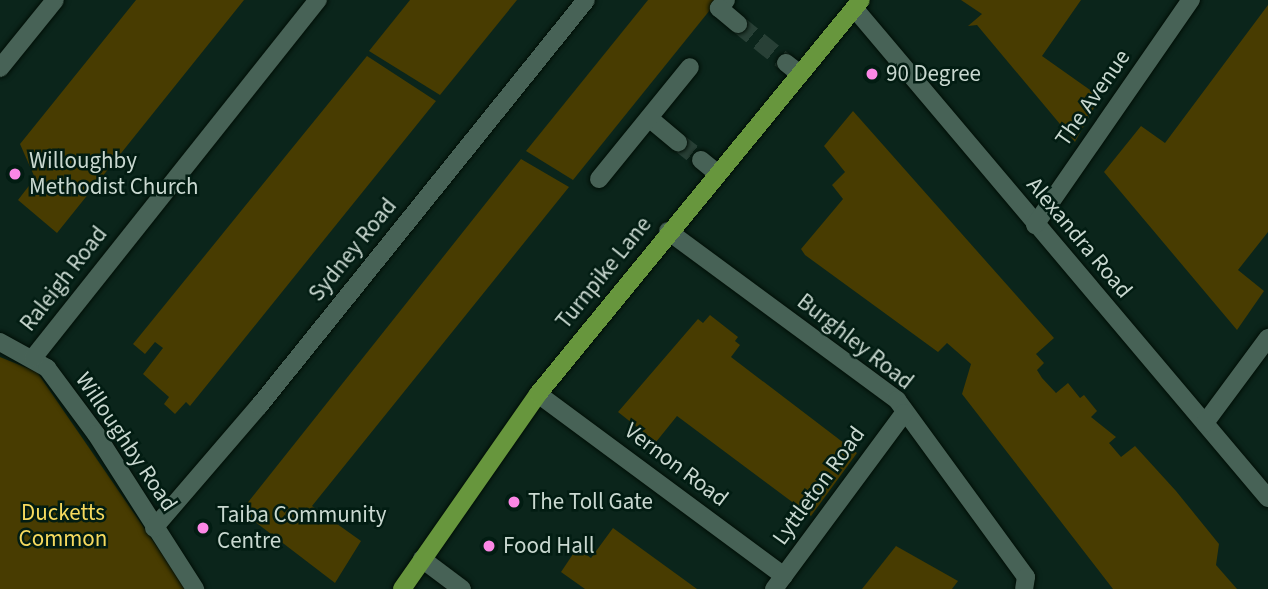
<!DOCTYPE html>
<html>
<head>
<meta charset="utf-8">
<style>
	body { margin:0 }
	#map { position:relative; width:1268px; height:589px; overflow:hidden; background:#0b251b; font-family:"Source Sans 3",sans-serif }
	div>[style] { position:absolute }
	.green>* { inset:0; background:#483c01 }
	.street-tunnel>* { height:18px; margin-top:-9px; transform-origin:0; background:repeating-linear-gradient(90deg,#284036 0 18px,transparent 0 27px) }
	.roads { filter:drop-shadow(0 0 2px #000e06) drop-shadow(0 0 2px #000e06) }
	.street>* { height:18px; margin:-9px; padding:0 9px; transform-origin:9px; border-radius:9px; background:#476256 }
	.primary>* { height:18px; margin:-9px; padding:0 9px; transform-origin:9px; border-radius:9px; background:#67963d }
	.dots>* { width:19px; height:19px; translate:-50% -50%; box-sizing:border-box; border:4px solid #021c12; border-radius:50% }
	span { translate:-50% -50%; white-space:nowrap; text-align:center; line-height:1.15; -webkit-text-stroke:5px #021c12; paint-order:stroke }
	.poi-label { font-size:23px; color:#c9d8d0 }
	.left { translate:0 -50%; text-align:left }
	.street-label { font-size:23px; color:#c9d8d0 }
	.park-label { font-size:23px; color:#f6da5e }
</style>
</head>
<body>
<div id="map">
	<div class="green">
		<i style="clip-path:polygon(136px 0,244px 0,57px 233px,18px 200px,35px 178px,20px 144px)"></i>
		<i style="clip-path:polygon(410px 0,517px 0,440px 95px,369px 51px)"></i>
		<i style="clip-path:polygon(648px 0,718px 0,573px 180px,526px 151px)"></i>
		<i style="clip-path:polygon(961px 0,1081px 0,1042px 56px,1100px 97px,1075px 142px,977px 25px,968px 26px,982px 14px)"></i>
		<i style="clip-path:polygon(1268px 5px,1268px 232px,1238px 270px,1264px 291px,1237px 330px,1104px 172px,1141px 126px,1165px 143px)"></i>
		<i style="clip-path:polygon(367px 56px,436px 101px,190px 406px,186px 402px,175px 414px,164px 404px,169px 397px,143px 374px,163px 348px,155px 342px,145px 354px,133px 344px)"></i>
		<i style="clip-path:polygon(853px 111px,1054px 338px,1036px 354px,1044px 363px,1037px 370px,1042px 378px,1056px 393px,1068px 383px,1080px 398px,1084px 395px,1097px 411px,1091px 417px,1116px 437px,1109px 443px,1121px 457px,1135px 446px,1176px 491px,1219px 544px,1216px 565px,1237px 589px,1113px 589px,962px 394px,971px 364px,947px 343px,938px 352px,805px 255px,801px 249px,843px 199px,832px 185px,845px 172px,824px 146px)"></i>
		<i style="clip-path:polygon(521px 159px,569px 187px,312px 506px,361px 541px,335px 583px,241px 511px)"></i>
		<i style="clip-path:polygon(710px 315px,738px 337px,735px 341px,740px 345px,731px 357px,857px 453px,811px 516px,677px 416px,656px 442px,618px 412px,698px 319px,703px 323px)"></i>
		<i style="clip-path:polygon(0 357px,37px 372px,186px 589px,0 589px)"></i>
		<i style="clip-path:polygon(613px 528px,697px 589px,585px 589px,561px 572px,577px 548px,591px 558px)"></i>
		<i style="clip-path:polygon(896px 546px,958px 581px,952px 589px,862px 589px)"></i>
	</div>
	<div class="street-tunnel">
		<i style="left:738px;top:24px;width:62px;rotate:39.1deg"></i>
		<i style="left:678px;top:142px;width:29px;rotate:38deg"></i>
	</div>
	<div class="roads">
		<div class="street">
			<i style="left:726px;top:0;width:11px;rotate:131deg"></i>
			<i style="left:719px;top:8px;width:25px;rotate:40deg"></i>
			<i style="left:855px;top:9px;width:640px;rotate:49.82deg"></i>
			<i style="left:786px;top:63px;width:18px;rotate:38deg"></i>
			<i style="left:0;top:68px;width:87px;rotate:-51deg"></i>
			<i style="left:649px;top:118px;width:38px;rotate:40deg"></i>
			<i style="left:701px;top:160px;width:19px;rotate:39deg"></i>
			<i style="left:599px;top:179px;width:144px;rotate:-50.9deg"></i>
			<i style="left:1035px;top:225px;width:274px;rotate:-55.3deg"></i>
			<i style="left:668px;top:231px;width:285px;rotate:36.4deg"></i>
			<i style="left:897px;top:400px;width:219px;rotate:53.9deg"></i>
			<i style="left:1026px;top:577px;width:12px;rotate:99deg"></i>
			<i style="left:0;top:342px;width:54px;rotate:29deg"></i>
			<i style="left:47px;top:368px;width:82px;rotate:53.4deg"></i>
			<i style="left:96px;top:434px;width:184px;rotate:57.4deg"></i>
			<i style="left:33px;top:358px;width:458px;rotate:-51.5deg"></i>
			<i style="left:538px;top:394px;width:306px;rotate:36.5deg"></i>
			<i style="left:1205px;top:423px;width:106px;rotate:-53.5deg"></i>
			<i style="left:154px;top:528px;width:161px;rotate:-49.3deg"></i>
			<i style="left:259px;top:406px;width:521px;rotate:-51.15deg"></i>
			<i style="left:422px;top:559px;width:50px;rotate:36.9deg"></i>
			<i style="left:774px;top:589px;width:219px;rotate:-53.5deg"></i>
		</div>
		<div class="primary">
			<i style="left:402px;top:589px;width:238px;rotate:-55.1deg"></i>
			<i style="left:538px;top:394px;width:509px;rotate:-50.66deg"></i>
		</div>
	</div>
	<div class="dots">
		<i style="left:872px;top:74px;background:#fb87e5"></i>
		<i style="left:15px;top:174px;background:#fb87e5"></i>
		<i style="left:514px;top:502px;background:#fb87e5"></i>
		<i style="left:203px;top:528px;background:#fb87e5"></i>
		<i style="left:489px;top:546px;background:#fb87e5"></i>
	</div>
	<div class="poi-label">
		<span class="left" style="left:886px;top:74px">90 Degree</span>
		<span class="left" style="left:29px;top:174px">Willoughby<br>Methodist Church</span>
		<span class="left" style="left:528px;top:502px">The Toll Gate</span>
		<span class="left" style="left:217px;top:528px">Taiba Community<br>Centre</span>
		<span class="left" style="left:503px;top:546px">Food Hall</span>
	</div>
	<div class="street-label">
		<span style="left:1093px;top:98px;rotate:-55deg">The Avenue</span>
		<span style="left:1079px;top:238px;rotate:50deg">Alexandra Road</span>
		<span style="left:353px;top:250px;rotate:-51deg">Sydney Road</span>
		<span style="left:604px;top:273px;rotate:-51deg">Turnpike Lane</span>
		<span style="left:64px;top:279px;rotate:-52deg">Raleigh Road</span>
		<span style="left:855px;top:342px;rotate:38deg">Burghley Road</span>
		<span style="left:126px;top:442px;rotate:56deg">Willoughby Road</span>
		<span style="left:676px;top:465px;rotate:37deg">Vernon Road</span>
		<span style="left:819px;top:486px;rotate:-54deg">Lyttleton Road</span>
	</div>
	<div class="park-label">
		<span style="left:63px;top:526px">Ducketts<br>Common</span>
	</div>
</div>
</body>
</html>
